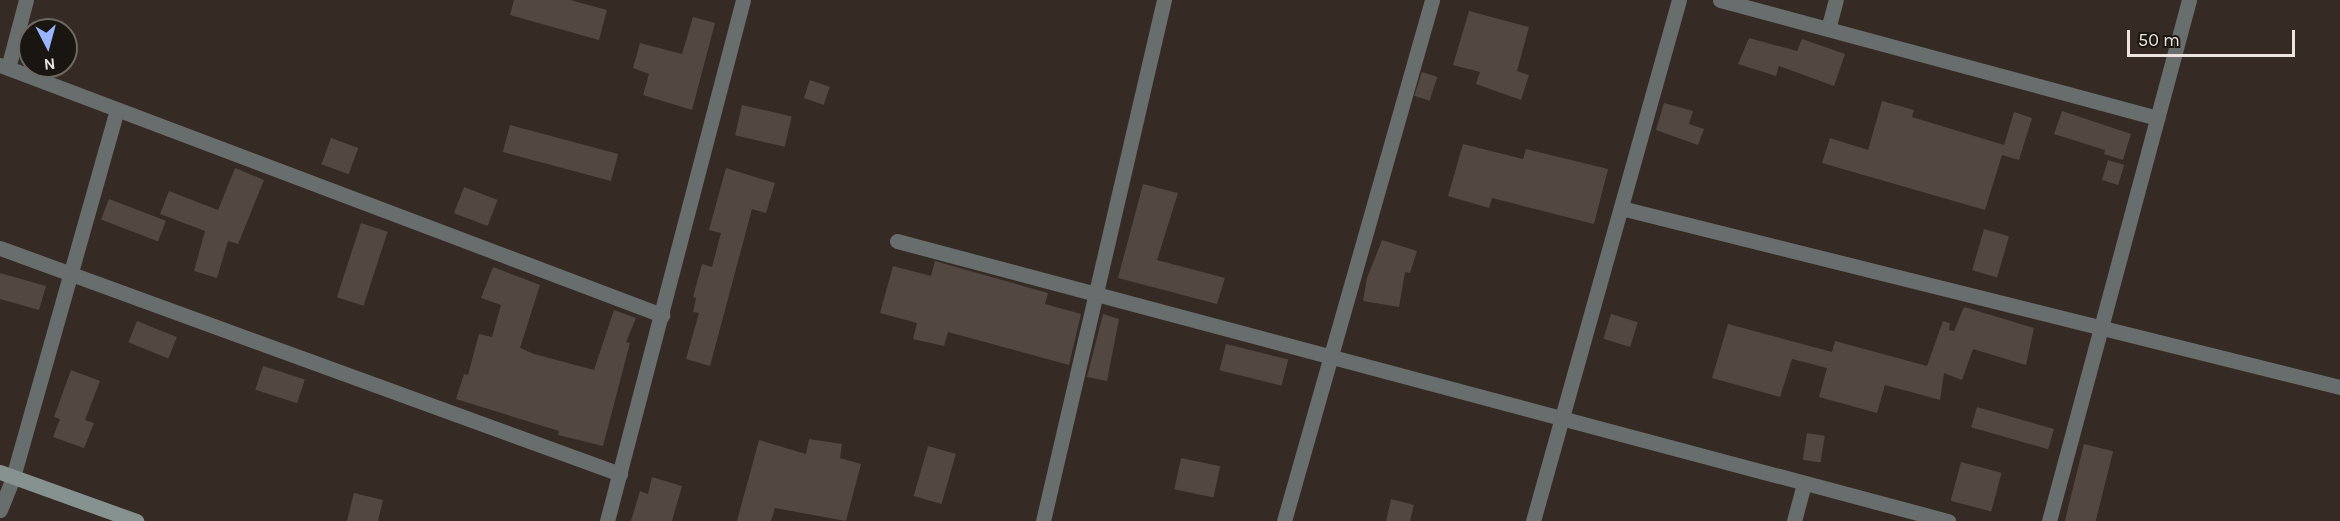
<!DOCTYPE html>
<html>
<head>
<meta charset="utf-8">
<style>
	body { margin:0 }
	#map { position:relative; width:2340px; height:521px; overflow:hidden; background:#352b24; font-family:Karla,sans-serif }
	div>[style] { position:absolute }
	.building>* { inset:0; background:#534741; transform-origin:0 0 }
	.minor>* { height:15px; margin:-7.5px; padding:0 7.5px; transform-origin:7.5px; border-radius:7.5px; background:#676e6d }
	.tertiary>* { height:15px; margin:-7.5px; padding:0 7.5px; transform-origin:7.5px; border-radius:7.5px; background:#676e6d }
	.secondary>* { height:15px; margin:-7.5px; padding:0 7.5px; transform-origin:7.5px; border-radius:7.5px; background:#869290 }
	span { translate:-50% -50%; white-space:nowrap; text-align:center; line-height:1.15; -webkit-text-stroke:6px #191511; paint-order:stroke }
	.north { position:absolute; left:18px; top:18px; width:60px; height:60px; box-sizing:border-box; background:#191511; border:2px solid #6d6863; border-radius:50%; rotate:174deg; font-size:16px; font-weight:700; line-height:24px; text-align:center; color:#ebe4df }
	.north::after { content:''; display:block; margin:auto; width:21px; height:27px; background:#99b5fd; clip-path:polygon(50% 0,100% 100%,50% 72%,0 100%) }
	.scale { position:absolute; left:2127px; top:30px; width:168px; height:27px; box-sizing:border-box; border:3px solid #ebe4df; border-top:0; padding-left:8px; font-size:18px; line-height:21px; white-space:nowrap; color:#ebe4df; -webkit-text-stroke:4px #191511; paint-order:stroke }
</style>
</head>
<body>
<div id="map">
	<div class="building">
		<i style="clip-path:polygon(514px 0,570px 0,607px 10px,599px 40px,510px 15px)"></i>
		<i style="clip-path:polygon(1469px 11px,1529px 27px,1517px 71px,1529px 75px,1521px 100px,1476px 84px,1480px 72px,1453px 65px)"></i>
		<i style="clip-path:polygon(693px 17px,715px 23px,692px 110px,643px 95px,649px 74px,633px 68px,640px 43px,682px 54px)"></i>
		<i style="clip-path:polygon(1749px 38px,1797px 51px,1802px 39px,1845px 54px,1834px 86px,1779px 66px,1776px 76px,1738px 64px)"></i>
		<i style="left:1422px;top:72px;width:16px;height:25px;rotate:18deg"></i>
		<i style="left:810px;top:80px;width:21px;height:19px;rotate:19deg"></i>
		<i style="clip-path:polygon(1882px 101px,1914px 110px,1912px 117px,2004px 145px,2014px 112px,2032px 118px,2019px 160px,2002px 155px,1985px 210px,1822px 163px,1830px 138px,1868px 150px)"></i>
		<i style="clip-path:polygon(1664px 103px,1693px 111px,1689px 124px,1704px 129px,1698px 145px,1656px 130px)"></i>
		<i style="left:742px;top:105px;width:51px;height:31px;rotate:13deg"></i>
		<i style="clip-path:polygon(2062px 111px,2131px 134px,2123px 160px,2104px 154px,2105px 150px,2054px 134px)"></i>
		<i style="left:510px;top:125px;width:112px;height:28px;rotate:15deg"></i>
		<i style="left:331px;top:138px;width:29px;height:28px;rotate:20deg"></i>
		<i style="clip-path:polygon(1463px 144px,1523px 159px,1526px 149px,1608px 169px,1594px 224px,1492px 198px,1489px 208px,1448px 196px)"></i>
		<i style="left:2108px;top:160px;width:17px;height:21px;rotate:17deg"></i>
		<i style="clip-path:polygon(235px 168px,264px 180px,238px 244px,228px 241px,217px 278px,194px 271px,205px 231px,160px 214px,169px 191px,218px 210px)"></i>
		<i style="clip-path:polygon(726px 168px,775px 183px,766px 213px,752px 209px,710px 366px,686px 359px,699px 313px,693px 312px,696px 298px,693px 297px,702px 264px,712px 267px,721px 233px,709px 230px)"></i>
		<i style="clip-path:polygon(1143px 184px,1178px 193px,1157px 260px,1225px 278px,1217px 304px,1118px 278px)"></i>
		<i style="left:464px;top:187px;width:36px;height:28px;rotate:21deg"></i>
		<i style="left:109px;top:199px;width:61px;height:22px;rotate:21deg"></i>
		<i style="left:361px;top:223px;width:28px;height:78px;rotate:18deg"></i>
		<i style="left:1984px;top:229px;width:26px;height:43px;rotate:16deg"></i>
		<i style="clip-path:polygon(1382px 240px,1417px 251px,1410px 273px,1405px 272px,1399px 307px,1363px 301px,1367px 278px)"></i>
		<i style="clip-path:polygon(935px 261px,1048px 293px,1045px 304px,1081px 314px,1069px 365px,948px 332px,944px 346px,913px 339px,917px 323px,880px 313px,893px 266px,931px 276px)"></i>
		<i style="clip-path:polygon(493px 267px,540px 285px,520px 348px,534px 354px,594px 370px,614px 310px,636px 318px,626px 342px,630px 343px,603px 446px,558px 435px,559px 431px,456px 399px,464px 374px,468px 375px,479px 334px,492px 337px,501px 305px,481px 298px)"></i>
		<i style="clip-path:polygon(0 273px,46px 286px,39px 310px,0 299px)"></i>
		<i style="clip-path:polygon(1964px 307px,2034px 328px,2026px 365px,1973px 349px,1962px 380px,1944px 373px,1940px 400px,1885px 385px,1877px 413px,1819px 397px,1827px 368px,1792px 359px,1780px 397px,1712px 378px,1728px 324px,1832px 352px,1835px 341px,1927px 366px,1943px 321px,1950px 323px,1949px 330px,1954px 331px)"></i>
		<i style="clip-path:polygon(1103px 314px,1119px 319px,1107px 381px,1087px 377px)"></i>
		<i style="left:1611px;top:314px;width:28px;height:26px;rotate:17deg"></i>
		<i style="left:137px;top:321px;width:43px;height:23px;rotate:22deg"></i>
		<i style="left:1226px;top:344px;width:64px;height:27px;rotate:14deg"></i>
		<i style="left:263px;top:366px;width:44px;height:25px;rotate:18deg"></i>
		<i style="clip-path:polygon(71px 370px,100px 381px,85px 420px,94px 423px,84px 448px,53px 437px,60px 419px,54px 417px)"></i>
		<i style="left:1977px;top:407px;width:80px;height:21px;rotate:16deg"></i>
		<i style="left:1807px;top:433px;width:18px;height:27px;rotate:9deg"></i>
		<i style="clip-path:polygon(809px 439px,842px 444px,840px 458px,861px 464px,846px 521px,775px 508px,771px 521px,737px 521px,759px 440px,806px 454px)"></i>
		<i style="left:2084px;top:444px;width:30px;height:80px;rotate:14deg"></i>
		<i style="left:928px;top:446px;width:29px;height:52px;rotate:16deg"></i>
		<i style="left:1181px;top:458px;width:40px;height:32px;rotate:12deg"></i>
		<i style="left:1961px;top:462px;width:42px;height:40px;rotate:15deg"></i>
		<i style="clip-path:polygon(652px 477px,682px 486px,672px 521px,631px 521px,640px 491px,648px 494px)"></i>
		<i style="clip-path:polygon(354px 493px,383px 500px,378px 521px,347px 521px)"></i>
		<i style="clip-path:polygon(1391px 499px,1414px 505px,1410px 521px,1386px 521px)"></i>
	</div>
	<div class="minor">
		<i style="left:1720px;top:0;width:453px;rotate:15.1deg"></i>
		<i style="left:1828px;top:29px;width:30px;rotate:-75deg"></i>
		<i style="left:0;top:65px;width:708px;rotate:20.69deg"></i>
		<i style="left:8px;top:68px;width:70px;rotate:-75.2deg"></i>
		<i style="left:1621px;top:208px;width:741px;rotate:13.98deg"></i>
		<i style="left:897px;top:241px;width:1088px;rotate:14.92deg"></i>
		<i style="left:0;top:248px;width:660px;rotate:20.03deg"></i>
		<i style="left:0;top:510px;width:35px;rotate:-68deg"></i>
		<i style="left:13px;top:477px;width:382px;rotate:-74.2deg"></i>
		<i style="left:1043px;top:521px;width:535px;rotate:-76.93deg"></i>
		<i style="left:1284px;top:521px;width:542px;rotate:-74.14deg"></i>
		<i style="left:1533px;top:521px;width:541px;rotate:-74.35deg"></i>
		<i style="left:1794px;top:521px;width:39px;rotate:-75deg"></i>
		<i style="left:2049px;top:521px;width:539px;rotate:-74.96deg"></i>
	</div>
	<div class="tertiary">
		<i style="left:607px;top:521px;width:538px;rotate:-75.37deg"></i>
	</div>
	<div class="secondary">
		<i style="left:0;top:472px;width:145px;rotate:19.8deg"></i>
	</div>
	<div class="north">N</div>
	<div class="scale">50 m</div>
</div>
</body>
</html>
